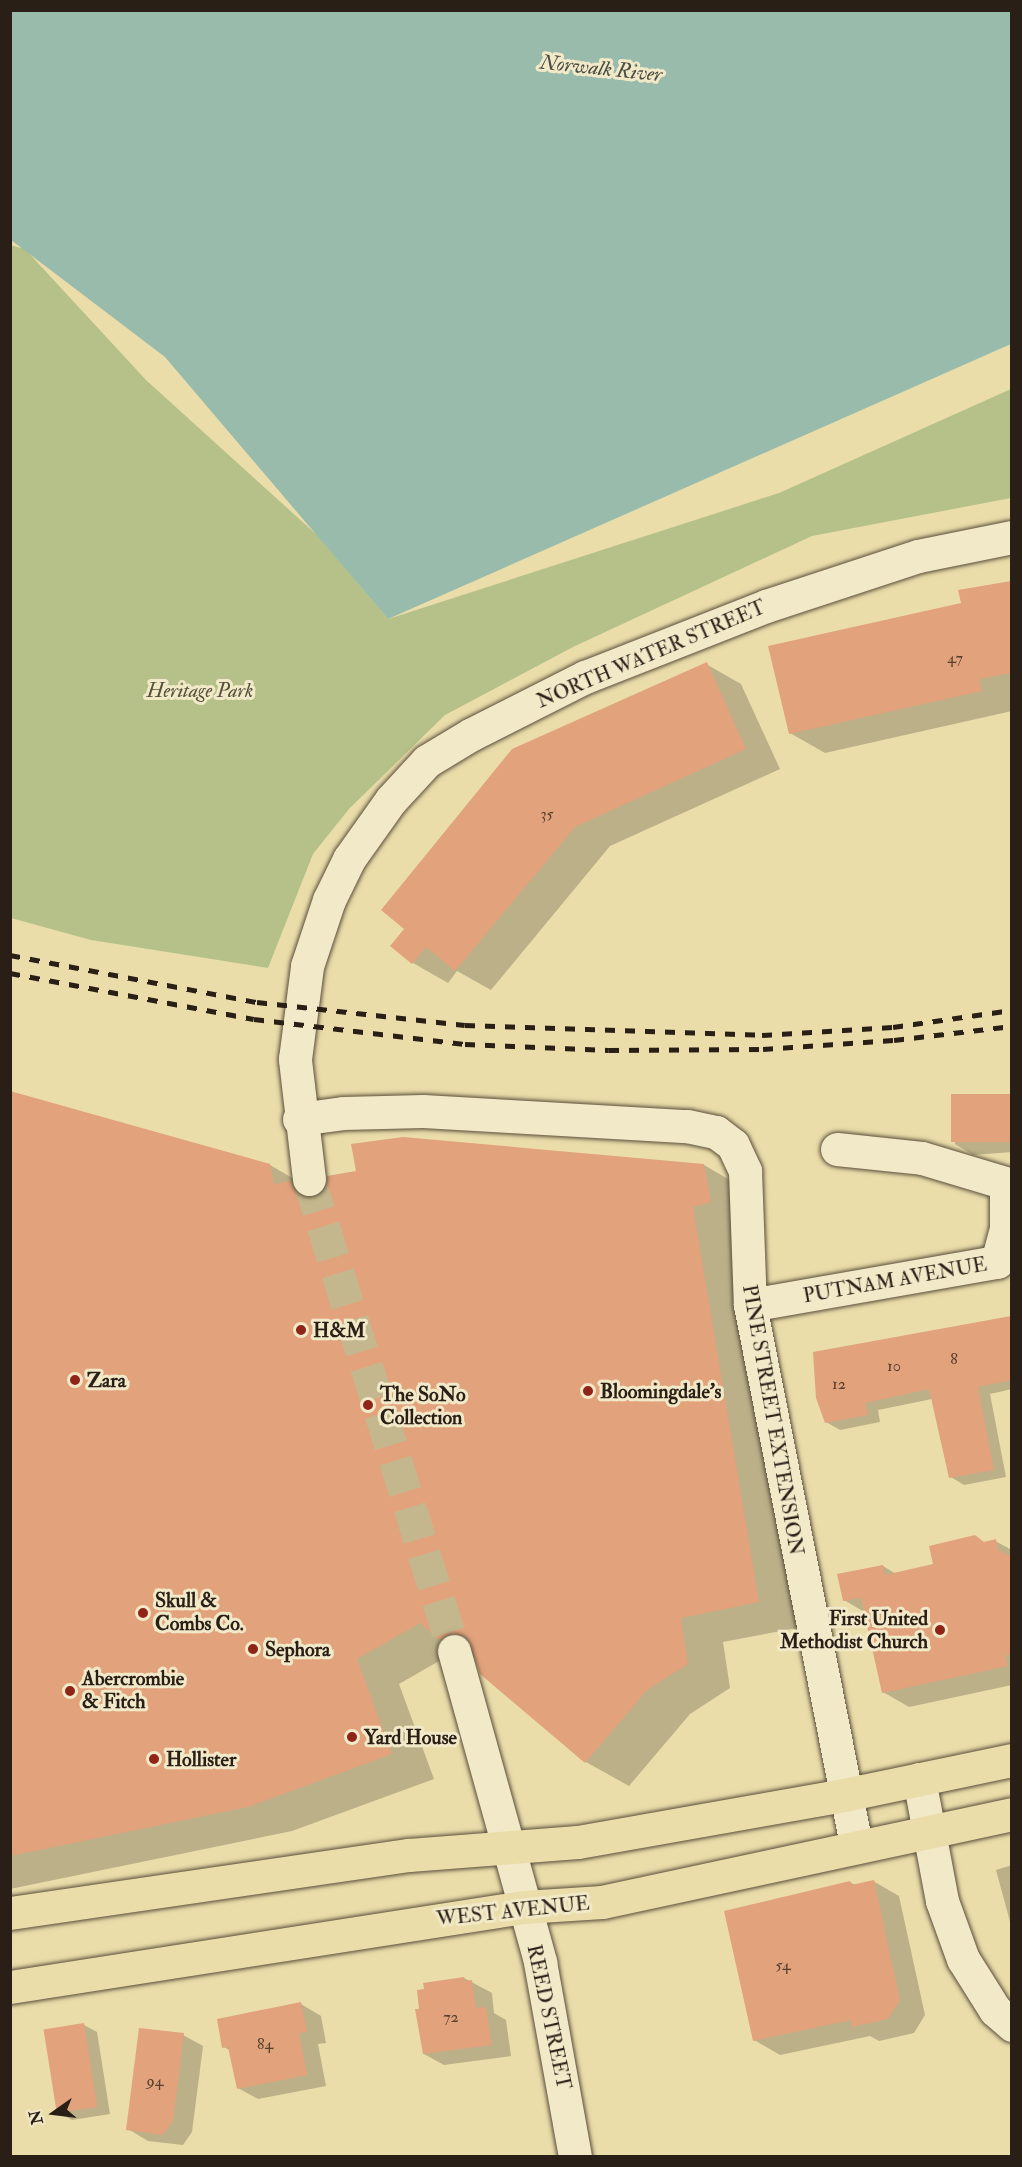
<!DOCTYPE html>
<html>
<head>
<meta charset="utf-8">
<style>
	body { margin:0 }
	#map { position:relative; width:1022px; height:2167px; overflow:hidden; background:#eaddaa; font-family:"IM FELL Double Pica",serif }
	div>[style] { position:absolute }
	.green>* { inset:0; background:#b6c18a }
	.water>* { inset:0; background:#98bbac }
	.shadow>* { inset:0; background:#0003 }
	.building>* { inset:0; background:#e2a27c; transform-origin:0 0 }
	.minor-tunnel>* { height:33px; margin-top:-16.5px; transform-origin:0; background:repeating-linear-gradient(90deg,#c4b78d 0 33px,transparent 0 49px) }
	.roads { filter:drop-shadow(0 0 2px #5a4e3c) drop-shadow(0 0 2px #5a4e3c) }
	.minor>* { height:33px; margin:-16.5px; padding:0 16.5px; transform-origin:16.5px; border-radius:16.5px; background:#f1e9c8 }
	.major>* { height:33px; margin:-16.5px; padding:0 16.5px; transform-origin:16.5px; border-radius:16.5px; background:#eaddaa }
	.rail>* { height:4.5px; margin-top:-2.25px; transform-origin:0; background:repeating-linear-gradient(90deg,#2a1f17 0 10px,transparent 0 20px) }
	.dots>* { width:16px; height:16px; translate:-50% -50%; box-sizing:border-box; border:3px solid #f1e9c8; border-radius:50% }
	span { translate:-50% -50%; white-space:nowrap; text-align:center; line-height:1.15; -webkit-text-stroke:6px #f1e9c8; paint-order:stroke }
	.number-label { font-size:16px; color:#584030 }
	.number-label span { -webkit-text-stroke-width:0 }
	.street-label { font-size:20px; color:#2a1f17 }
	.park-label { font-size:20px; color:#54503a; font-style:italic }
	.poi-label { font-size:20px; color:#2a1f17; font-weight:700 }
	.left { translate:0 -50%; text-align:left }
	.right { translate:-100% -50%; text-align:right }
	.water-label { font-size:21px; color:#4b4e44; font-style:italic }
	.frame { position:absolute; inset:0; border:12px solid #2a1f17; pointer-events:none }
	.north { position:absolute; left:24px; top:2083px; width:60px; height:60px; -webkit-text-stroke:4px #f1e9c8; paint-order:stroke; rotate:256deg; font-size:16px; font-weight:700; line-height:24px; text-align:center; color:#2a1f17 }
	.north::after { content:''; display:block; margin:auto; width:21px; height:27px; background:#2a1f17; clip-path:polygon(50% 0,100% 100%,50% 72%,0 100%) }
</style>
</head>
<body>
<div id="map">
	<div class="green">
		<i style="clip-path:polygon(10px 245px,25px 249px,146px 380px,317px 535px,388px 619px,779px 493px,1011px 389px,1011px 498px,812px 536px,573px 647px,445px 715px,349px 809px,313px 854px,268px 968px,91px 940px,11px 918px)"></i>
	</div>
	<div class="water">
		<i style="clip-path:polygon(10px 11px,1011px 11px,1011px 344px,388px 619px,165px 357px,11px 240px)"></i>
	</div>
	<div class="shadow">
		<i style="clip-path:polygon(1012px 583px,1012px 711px,825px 753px,790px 733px,963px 604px,960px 591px)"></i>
		<i style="clip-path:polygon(706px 664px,741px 684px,780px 769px,610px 846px,491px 990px,457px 971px,448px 983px,413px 963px,406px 929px)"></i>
		<i style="clip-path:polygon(10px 1093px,270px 1165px,313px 1190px,314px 1197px,704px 1165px,747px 1190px,802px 1627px,723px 1642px,730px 1688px,690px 1714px,629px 1786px,586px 1762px,476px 1659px,460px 1649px,399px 1684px,434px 1779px,292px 1831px,10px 1889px)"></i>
		<i style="clip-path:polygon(1012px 1096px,1012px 1152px,973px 1155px,955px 1144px,952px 1100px)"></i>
		<i style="clip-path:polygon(1012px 1317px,1012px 1389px,990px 1394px,1006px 1477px,964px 1485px,951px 1477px,932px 1399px,878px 1410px,880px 1422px,840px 1430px,826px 1422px,815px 1353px)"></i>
		<i style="clip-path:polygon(995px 1541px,1012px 1550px,1012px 1685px,909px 1707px,883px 1692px,866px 1613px,844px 1600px,883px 1566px,896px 1574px,934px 1566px)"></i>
		<i style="clip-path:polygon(1012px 1865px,1012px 1929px,996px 1870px)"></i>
		<i style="clip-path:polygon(873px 1881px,899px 1896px,925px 2015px,914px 2033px,879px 2041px,870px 2036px,780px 2055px,754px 2040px,850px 1882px,855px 1885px)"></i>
		<i style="clip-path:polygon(464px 1978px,492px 1993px,494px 2013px,506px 2020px,511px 2056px,444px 2065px,424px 2054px,421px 2010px,426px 1991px)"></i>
		<i style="clip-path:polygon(301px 2004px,321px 2016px,326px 2043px,318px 2044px,326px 2086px,258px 2099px,238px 2088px,231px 2051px,224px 2047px)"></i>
		<i style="clip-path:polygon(84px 2025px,97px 2032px,110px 2114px,72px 2120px,59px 2113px)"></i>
		<i style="clip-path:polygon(183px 2035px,203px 2046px,192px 2132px,183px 2145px,148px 2141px,128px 2129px)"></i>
	</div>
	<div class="building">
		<i style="clip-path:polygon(1011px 581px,1011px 673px,979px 679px,982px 691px,789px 734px,768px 646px,961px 603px,958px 590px)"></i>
		<i style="clip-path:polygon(707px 662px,746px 749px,575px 827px,455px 971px,426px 947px,412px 964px,390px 946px,404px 929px,381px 910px,512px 749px)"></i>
		<i style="clip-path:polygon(10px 1091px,270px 1164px,274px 1184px,290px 1181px,294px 1191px,311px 1198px,326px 1187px,327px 1176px,356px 1171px,351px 1144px,403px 1137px,704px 1164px,711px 1202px,693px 1207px,759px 1602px,681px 1618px,688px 1664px,647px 1690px,585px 1763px,480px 1674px,467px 1637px,450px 1633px,440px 1640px,420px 1623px,357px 1659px,392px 1754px,248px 1807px,10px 1856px)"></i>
		<i style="left:1011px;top:1094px;width:48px;height:60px;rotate:90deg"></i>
		<i style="clip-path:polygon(1011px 1316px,1011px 1380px,978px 1387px,994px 1470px,949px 1478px,929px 1389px,865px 1403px,868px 1415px,825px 1423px,816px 1398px,813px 1352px)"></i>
		<i style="clip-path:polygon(975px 1535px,984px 1542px,996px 1539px,998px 1550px,1011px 1556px,1011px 1654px,1005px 1656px,1008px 1666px,882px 1693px,861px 1598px,843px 1601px,837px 1574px,883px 1565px,885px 1575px,933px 1564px,929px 1546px)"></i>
		<i style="clip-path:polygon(874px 1880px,900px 2000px,888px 2019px,852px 2027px,851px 2020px,753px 2041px,724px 1911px,850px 1881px,851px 1885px)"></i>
		<i style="clip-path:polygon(464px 1977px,465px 1981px,472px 1980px,476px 2008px,486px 2007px,492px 2045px,423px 2054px,415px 2009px,419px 2009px,417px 1990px,424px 1989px,423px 1983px)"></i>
		<i style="clip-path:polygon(301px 2002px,307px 2032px,299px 2033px,307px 2075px,237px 2089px,228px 2047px,222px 2048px,217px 2019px)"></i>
		<i style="left:84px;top:2023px;width:85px;height:41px;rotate:81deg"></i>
		<i style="clip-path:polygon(139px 2028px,184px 2033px,173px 2121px,163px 2135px,126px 2130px)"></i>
	</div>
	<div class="minor-tunnel">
		<i style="left:309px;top:1179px;width:494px;rotate:72.9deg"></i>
	</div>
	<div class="roads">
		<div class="minor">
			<i style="left:299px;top:1119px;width:44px;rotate:-7.8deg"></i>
			<i style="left:343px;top:1113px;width:80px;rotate:-1.4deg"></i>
			<i style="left:423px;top:1111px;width:264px;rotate:3.3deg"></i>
			<i style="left:687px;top:1126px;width:30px;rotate:12deg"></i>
			<i style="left:716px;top:1132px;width:21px;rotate:37deg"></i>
			<i style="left:733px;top:1145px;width:29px;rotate:65deg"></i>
			<i style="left:745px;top:1171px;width:134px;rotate:87.9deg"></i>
			<i style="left:750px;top:1305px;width:550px;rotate:78.89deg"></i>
			<i style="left:837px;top:1149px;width:85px;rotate:6deg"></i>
			<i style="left:922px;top:1158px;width:94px;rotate:16.7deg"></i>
			<i style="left:309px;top:1179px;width:121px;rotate:-96.7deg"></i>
			<i style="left:295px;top:1059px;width:94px;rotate:-82.6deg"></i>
			<i style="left:307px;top:966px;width:70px;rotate:-71.6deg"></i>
			<i style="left:329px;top:900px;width:46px;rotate:-64deg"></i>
			<i style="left:349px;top:859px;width:72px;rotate:-54.6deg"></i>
			<i style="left:391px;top:800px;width:53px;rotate:-47.3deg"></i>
			<i style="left:427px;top:761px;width:52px;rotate:-31deg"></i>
			<i style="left:472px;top:734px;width:127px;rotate:-26.8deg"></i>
			<i style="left:585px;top:677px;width:194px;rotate:-21.4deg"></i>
			<i style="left:766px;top:606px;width:160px;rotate:-18.2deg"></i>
			<i style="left:918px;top:556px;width:96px;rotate:-11.4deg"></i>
			<i style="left:750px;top:1305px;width:251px;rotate:-9.9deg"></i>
			<i style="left:997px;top:1262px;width:35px;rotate:-75deg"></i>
			<i style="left:1006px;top:1228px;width:44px;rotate:-90deg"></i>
			<i style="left:454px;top:1651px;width:323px;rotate:74.5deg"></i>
			<i style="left:540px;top:1962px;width:197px;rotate:79.8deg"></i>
			<i style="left:919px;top:1779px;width:124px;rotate:79.3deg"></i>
			<i style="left:942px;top:1901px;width:62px;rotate:70.1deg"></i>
			<i style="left:963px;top:1959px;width:60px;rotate:57.9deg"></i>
			<i style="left:995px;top:2010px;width:23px;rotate:41deg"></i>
		</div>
		<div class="major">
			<i style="left:10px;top:1913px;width:403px;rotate:-8.3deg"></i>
			<i style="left:409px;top:1855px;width:169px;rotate:-4.4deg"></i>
			<i style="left:578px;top:1842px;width:270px;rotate:-10deg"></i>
			<i style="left:844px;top:1795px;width:172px;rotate:-11.8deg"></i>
			<i style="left:10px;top:1987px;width:520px;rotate:-8.85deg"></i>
			<i style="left:524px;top:1907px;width:78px;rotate:-3.7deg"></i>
			<i style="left:602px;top:1902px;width:419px;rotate:-12.1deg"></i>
		</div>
	</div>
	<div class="rail">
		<i style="left:10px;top:955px;width:251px;rotate:10.8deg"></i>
		<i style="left:257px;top:1002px;width:209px;rotate:6.3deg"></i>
		<i style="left:465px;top:1025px;width:297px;rotate:1.9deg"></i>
		<i style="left:762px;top:1035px;width:131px;rotate:-3.5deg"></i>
		<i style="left:893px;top:1027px;width:120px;rotate:-8.1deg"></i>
		<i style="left:10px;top:973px;width:248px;rotate:10.7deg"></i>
		<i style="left:254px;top:1019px;width:212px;rotate:6.8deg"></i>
		<i style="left:465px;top:1044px;width:144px;rotate:2.4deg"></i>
		<i style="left:609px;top:1050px;width:154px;rotate:-0.4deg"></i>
		<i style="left:763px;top:1049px;width:131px;rotate:-3.9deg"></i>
		<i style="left:894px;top:1040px;width:119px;rotate:-6.8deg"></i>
	</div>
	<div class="dots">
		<i style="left:301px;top:1330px;background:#8f2418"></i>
		<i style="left:75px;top:1380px;background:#8f2418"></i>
		<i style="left:588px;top:1391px;background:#8f2418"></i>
		<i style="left:368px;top:1405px;background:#8f2418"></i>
		<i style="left:143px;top:1613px;background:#8f2418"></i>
		<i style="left:940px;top:1630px;background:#8f2418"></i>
		<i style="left:253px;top:1649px;background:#8f2418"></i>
		<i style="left:70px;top:1691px;background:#8f2418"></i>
		<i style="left:352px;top:1737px;background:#8f2418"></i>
		<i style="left:154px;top:1759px;background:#8f2418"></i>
	</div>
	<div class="number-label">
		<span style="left:955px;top:658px">47</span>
		<span style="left:547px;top:814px">35</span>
		<span style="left:954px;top:1359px">8</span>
		<span style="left:894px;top:1366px">10</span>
		<span style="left:839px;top:1384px">12</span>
		<span style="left:783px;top:1965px">54</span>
		<span style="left:451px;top:2017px">72</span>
		<span style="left:265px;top:2044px">84</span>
		<span style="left:155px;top:2081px">94</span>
	</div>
	<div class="street-label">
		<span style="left:651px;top:654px;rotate:-23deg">NORTH WATER STREET</span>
		<span style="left:895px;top:1280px;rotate:-10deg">PUTNAM AVENUE</span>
		<span style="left:773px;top:1420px;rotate:80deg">PINE STREET EXTENSION</span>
		<span style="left:513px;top:1911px;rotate:-6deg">WEST AVENUE</span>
		<span style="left:549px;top:2017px;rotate:78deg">REED STREET</span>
	</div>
	<div class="park-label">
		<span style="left:200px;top:690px">Heritage Park</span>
	</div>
	<div class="poi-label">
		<span class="left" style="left:313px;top:1330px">H&amp;M</span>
		<span class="left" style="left:87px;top:1380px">Zara</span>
		<span class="left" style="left:600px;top:1391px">Bloomingdale's</span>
		<span class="left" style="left:380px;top:1406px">The SoNo<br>Collection</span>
		<span class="left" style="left:155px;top:1612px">Skull &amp;<br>Combs Co.</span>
		<span class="right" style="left:928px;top:1630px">First United<br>Methodist Church</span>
		<span class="left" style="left:265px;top:1649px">Sephora</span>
		<span class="left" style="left:82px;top:1690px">Abercrombie<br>&amp; Fitch</span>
		<span class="left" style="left:364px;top:1737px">Yard House</span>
		<span class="left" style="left:166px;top:1759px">Hollister</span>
	</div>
	<div class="water-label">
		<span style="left:601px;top:69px;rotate:6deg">Norwalk River</span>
	</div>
	<div class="frame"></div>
	<div class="north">N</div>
</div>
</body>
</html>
